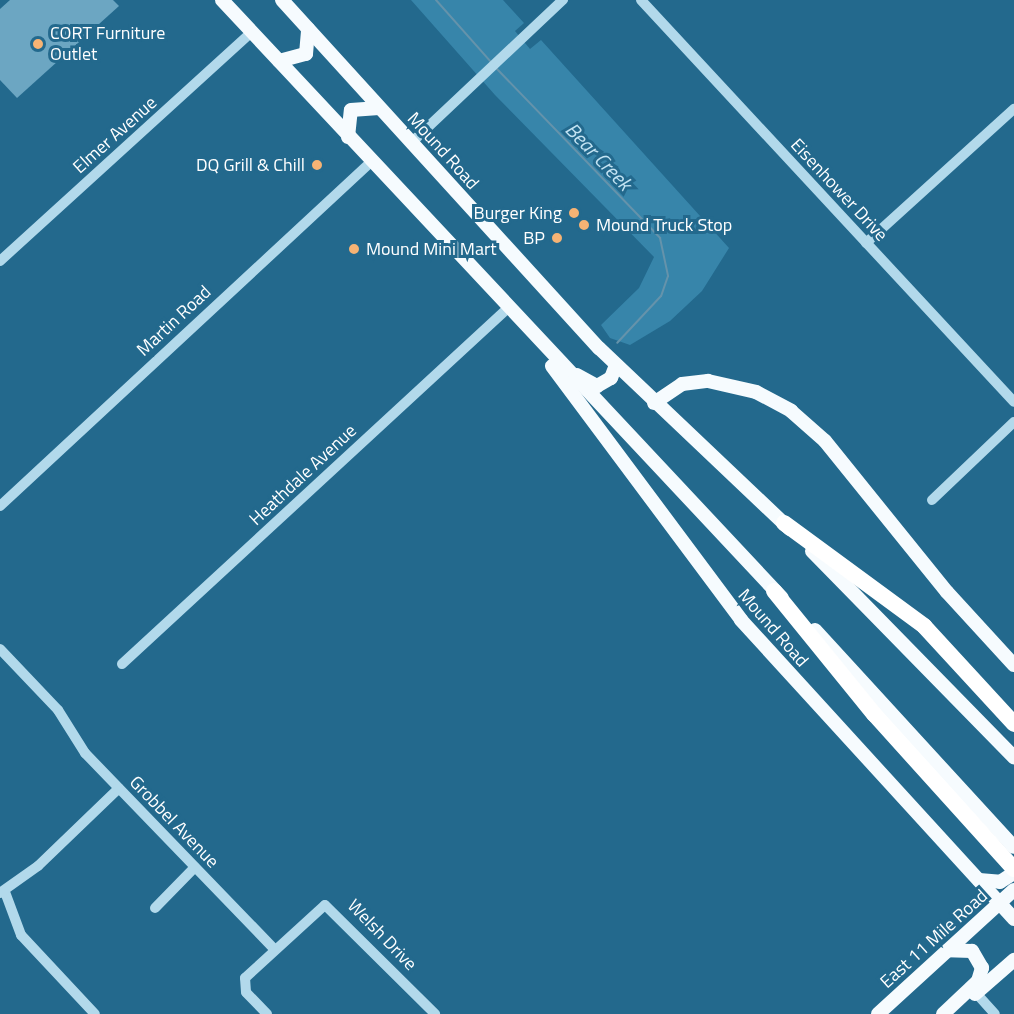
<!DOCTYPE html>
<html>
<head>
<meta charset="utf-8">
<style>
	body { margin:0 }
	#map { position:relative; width:1014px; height:1014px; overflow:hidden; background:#23698d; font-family:"Titillium Web",sans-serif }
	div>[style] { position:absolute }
	.green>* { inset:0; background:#3785aa }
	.stream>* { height:2px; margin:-1px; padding:0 1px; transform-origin:1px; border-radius:1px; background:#6593ab }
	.building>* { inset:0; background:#6ca6c2 }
	.minor>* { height:10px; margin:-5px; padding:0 5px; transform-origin:5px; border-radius:5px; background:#b2d9eb }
	.major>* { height:14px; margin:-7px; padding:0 7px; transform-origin:7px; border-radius:7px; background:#f6fbfe }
	.highway>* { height:16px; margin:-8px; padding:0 8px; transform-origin:8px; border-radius:8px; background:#fff }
	.dots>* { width:16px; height:16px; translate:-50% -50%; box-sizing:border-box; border:3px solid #23698d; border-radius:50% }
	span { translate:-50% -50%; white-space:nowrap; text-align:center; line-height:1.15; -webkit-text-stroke:6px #23698d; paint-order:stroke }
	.poi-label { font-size:18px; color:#fff }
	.left { translate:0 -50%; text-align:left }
	.right { translate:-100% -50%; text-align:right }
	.street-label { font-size:18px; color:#fff }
	.water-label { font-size:20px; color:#c4e4f3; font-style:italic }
</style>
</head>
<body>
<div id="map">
	<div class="green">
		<i style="clip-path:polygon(411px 0,503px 0,524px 23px,515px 31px,530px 49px,541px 40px,729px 248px,702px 291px,670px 321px,630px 345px,610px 338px,601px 325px,639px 288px,654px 257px,495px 95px)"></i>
	</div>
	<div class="stream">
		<i style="left:436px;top:0;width:83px;rotate:48.4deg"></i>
		<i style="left:497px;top:69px;width:235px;rotate:46deg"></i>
		<i style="left:660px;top:238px;width:39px;rotate:78deg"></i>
		<i style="left:668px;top:276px;width:21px;rotate:109deg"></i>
		<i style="left:661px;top:296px;width:64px;rotate:133.1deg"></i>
	</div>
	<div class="building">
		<i style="clip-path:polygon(10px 0,113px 0,119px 6px,17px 98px,0 80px,0 9px)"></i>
	</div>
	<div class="minor">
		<i style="left:641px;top:0;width:548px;rotate:47.14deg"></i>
		<i style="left:411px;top:143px;width:209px;rotate:-43.3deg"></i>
		<i style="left:866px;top:243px;width:200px;rotate:-42.2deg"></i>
		<i style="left:0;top:261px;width:339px;rotate:-42.3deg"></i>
		<i style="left:932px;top:500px;width:113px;rotate:-43.6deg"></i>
		<i style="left:0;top:506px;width:506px;rotate:-42.84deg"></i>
		<i style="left:0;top:649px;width:84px;rotate:46.4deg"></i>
		<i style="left:58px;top:710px;width:51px;rotate:57.9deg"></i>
		<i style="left:85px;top:753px;width:272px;rotate:46deg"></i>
		<i style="left:122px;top:664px;width:524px;rotate:-42.68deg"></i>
		<i style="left:5px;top:892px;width:46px;rotate:69.6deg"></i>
		<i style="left:21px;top:935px;width:108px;rotate:46.9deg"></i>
		<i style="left:0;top:893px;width:47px;rotate:-35.4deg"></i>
		<i style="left:38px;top:866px;width:112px;rotate:-43.9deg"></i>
		<i style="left:155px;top:908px;width:57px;rotate:-45.7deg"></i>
		<i style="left:976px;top:993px;width:28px;rotate:48deg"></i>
		<i style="left:267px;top:1014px;width:30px;rotate:-134deg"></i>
		<i style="left:246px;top:992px;width:14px;rotate:-94deg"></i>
		<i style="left:245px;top:978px;width:108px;rotate:-42.4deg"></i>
		<i style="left:325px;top:905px;width:155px;rotate:44.7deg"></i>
	</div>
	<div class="major">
		<i style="left:222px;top:0;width:819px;rotate:46.88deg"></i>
		<i style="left:282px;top:0;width:471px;rotate:47.7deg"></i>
		<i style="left:599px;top:348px;width:263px;rotate:43.5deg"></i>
		<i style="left:279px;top:61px;width:28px;rotate:-15deg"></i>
		<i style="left:306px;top:54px;width:25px;rotate:-85deg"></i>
		<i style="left:348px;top:137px;width:27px;rotate:-84deg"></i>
		<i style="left:351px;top:110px;width:28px;rotate:-4deg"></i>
		<i style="left:552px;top:366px;width:317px;rotate:53.3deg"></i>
		<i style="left:741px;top:620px;width:405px;rotate:47.6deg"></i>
		<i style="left:577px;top:375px;width:23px;rotate:29deg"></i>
		<i style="left:597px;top:386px;width:16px;rotate:-30deg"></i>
		<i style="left:611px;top:378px;width:14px;rotate:-69deg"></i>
		<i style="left:654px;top:403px;width:34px;rotate:-34deg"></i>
		<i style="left:682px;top:384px;width:26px;rotate:-7deg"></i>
		<i style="left:708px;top:381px;width:49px;rotate:12.9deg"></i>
		<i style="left:756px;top:392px;width:40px;rotate:28deg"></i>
		<i style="left:791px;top:411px;width:45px;rotate:41.4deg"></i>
		<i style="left:825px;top:441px;width:194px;rotate:51.1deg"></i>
		<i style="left:947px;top:592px;width:99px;rotate:47.5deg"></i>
		<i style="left:812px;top:551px;width:289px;rotate:45.6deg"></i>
		<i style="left:815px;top:630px;width:294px;rotate:47.5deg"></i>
		<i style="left:979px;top:880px;width:21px;rotate:5deg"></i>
		<i style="left:1000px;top:882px;width:17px;rotate:-33deg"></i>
		<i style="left:975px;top:994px;width:52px;rotate:-41.1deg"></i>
		<i style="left:878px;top:1014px;width:184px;rotate:-42.4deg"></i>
		<i style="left:943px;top:1014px;width:48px;rotate:-43.3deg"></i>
		<i style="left:978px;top:981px;width:14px;rotate:-73deg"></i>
		<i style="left:982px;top:968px;width:20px;rotate:-120deg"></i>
		<i style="left:972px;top:951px;width:24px;rotate:-178deg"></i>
	</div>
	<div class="highway">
		<i style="left:784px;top:523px;width:174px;rotate:36.3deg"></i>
		<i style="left:924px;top:626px;width:133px;rotate:47.4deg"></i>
		<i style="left:774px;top:591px;width:159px;rotate:50.9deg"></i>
		<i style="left:874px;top:714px;width:209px;rotate:47.9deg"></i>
	</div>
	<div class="dots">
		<i style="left:38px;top:44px;background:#f6b374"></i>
		<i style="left:317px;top:165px;background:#f6b374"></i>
		<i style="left:574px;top:213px;background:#f6b374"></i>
		<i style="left:584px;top:225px;background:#f6b374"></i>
		<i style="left:557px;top:238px;background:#f6b374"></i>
		<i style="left:354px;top:249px;background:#f6b374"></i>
	</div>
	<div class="poi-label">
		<span class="left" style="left:50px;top:44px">CORT Furniture<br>Outlet</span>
		<span class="right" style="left:305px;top:165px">DQ Grill &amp; Chill</span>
		<span class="right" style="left:562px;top:213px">Burger King</span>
		<span class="left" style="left:596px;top:225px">Mound Truck Stop</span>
		<span class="right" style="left:545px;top:238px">BP</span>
		<span class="left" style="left:366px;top:249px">Mound Mini Mart</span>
	</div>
	<div class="street-label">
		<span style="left:115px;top:135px;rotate:-42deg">Elmer Avenue</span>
		<span style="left:443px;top:151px;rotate:48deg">Mound Road</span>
		<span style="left:839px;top:190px;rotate:47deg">Eisenhower Drive</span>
		<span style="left:174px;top:321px;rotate:-43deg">Martin Road</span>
		<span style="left:303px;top:475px;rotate:-43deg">Heathdale Avenue</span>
		<span style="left:773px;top:628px;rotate:49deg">Mound Road</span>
		<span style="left:174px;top:822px;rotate:46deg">Grobbel Avenue</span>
		<span style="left:382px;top:935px;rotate:46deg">Welsh Drive</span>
		<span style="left:934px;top:939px;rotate:-42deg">East 11 Mile Road</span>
	</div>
	<div class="water-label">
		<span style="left:599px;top:156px;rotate:46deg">Bear Creek</span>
	</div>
</div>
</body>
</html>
